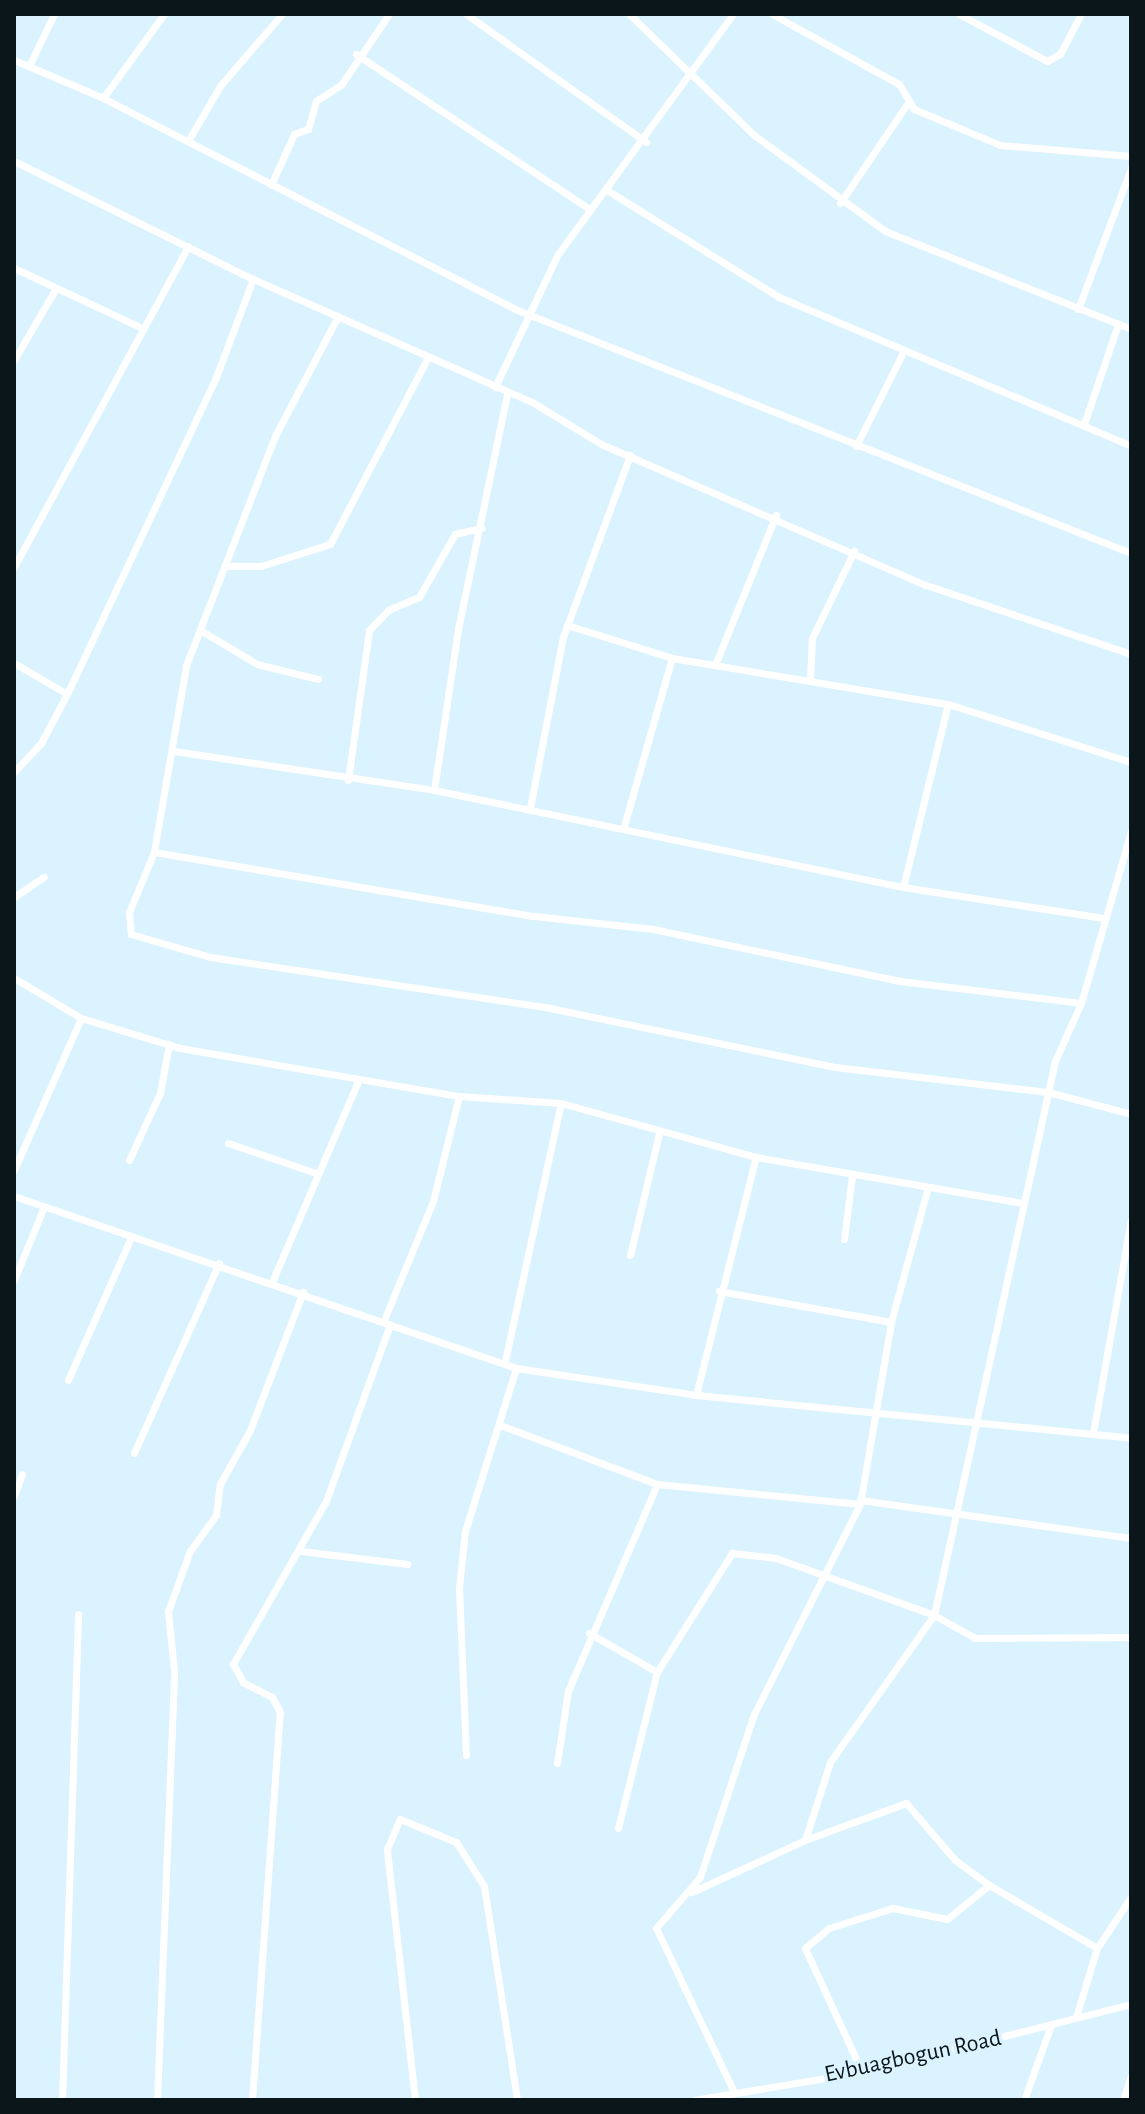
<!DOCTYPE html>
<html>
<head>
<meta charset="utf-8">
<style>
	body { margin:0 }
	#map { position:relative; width:1145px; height:2114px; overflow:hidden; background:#dbf3fe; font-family:"Alegreya Sans",sans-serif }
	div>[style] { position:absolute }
	.minor>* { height:7px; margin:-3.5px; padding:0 3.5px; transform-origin:3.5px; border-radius:3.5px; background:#fff }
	span { translate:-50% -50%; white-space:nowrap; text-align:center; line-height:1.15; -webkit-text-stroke:7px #dbf3fe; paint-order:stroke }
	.street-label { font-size:24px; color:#0b161b }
	.frame { position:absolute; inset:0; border:16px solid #0b161b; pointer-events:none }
</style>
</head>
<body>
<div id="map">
	<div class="minor">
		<i style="left:466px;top:14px;width:221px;rotate:35.4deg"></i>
		<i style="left:629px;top:14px;width:174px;rotate:44.1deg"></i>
		<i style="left:754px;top:135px;width:162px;rotate:36.2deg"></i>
		<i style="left:885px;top:231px;width:265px;rotate:21.7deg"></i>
		<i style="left:772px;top:14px;width:145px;rotate:28.9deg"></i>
		<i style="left:899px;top:84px;width:29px;rotate:59deg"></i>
		<i style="left:914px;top:109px;width:93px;rotate:22.7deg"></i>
		<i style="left:1000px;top:145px;width:131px;rotate:4.8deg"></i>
		<i style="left:959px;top:14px;width:100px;rotate:28.1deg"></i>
		<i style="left:1047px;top:61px;width:15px;rotate:-28deg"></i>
		<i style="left:1060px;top:54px;width:45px;rotate:-62.3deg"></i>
		<i style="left:356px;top:54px;width:280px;rotate:33.6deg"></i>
		<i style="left:14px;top:60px;width:97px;rotate:23.1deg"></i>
		<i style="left:103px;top:98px;width:463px;rotate:27.1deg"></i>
		<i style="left:515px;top:309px;width:663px;rotate:21.61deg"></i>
		<i style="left:29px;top:66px;width:58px;rotate:-64.3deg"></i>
		<i style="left:103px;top:98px;width:104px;rotate:-54deg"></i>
		<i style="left:188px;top:141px;width:64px;rotate:-59.8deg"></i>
		<i style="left:220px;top:86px;width:95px;rotate:-49.3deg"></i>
		<i style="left:14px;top:161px;width:267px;rotate:26.3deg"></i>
		<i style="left:253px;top:279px;width:305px;rotate:23.8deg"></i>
		<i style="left:532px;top:402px;width:81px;rotate:31.3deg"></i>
		<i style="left:601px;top:444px;width:354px;rotate:23.5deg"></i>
		<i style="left:926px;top:585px;width:216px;rotate:18.6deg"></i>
		<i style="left:271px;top:185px;width:56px;rotate:-65.7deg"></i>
		<i style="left:294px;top:134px;width:15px;rotate:-20deg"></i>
		<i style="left:308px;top:129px;width:29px;rotate:-74deg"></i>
		<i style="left:316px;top:101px;width:30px;rotate:-33deg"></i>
		<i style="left:341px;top:85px;width:86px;rotate:-55.9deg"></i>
		<i style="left:607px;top:190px;width:203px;rotate:31.9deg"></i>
		<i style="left:779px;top:297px;width:382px;rotate:22.9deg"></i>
		<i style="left:840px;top:203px;width:120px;rotate:-55.9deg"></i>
		<i style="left:14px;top:268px;width:137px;rotate:25.1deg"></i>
		<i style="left:1078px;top:309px;width:151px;rotate:-69.4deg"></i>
		<i style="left:338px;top:316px;width:136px;rotate:117.7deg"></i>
		<i style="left:275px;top:436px;width:247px;rotate:111.2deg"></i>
		<i style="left:186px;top:666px;width:189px;rotate:99.8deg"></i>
		<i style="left:154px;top:852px;width:65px;rotate:112.6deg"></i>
		<i style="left:129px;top:912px;width:22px;rotate:85deg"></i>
		<i style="left:131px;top:934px;width:82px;rotate:16.2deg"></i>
		<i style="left:210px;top:957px;width:339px;rotate:8.5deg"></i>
		<i style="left:545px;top:1007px;width:296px;rotate:11.7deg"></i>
		<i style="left:835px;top:1067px;width:214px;rotate:6.7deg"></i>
		<i style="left:1048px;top:1092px;width:86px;rotate:14.8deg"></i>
		<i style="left:14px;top:360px;width:83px;rotate:-59.7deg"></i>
		<i style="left:495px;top:387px;width:147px;rotate:-64.7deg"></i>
		<i style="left:558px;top:254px;width:297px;rotate:-53.9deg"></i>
		<i style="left:1084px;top:424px;width:106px;rotate:-71.2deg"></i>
		<i style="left:856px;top:446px;width:107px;rotate:-63.4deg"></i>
		<i style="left:224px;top:566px;width:37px"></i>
		<i style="left:261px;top:566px;width:72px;rotate:-17.7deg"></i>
		<i style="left:330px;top:544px;width:209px;rotate:-62.3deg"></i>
		<i style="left:14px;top:567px;width:365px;rotate:-61.5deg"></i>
		<i style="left:567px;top:625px;width:110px;rotate:17.4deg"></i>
		<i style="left:672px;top:658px;width:280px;rotate:9.5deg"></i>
		<i style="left:948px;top:704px;width:192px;rotate:17.6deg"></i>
		<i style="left:200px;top:630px;width:66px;rotate:30.8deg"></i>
		<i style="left:257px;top:664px;width:63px;rotate:13.8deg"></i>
		<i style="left:14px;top:663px;width:61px;rotate:30.3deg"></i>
		<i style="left:715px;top:665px;width:162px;rotate:-67.9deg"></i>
		<i style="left:810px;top:680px;width:42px;rotate:-87.3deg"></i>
		<i style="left:812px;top:638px;width:97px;rotate:-64.2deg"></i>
		<i style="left:174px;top:751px;width:263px;rotate:8.5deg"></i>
		<i style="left:434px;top:790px;width:479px;rotate:11.7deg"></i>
		<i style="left:903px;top:887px;width:203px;rotate:8.8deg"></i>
		<i style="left:14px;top:772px;width:40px;rotate:-47deg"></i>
		<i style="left:41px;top:743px;width:55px;rotate:-62deg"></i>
		<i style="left:67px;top:694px;width:350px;rotate:-64.8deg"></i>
		<i style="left:216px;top:377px;width:105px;rotate:-69.3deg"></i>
		<i style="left:348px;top:780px;width:151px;rotate:-82deg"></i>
		<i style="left:369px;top:630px;width:28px;rotate:-46deg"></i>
		<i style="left:388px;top:610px;width:34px;rotate:-23deg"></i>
		<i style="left:419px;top:597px;width:73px;rotate:-60.3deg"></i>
		<i style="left:455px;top:534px;width:27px;rotate:-13deg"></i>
		<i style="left:434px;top:790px;width:163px;rotate:-81.5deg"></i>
		<i style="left:458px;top:629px;width:240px;rotate:-78.2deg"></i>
		<i style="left:530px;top:808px;width:174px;rotate:-79.1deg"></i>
		<i style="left:563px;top:637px;width:194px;rotate:-69.8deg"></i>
		<i style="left:624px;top:826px;width:175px;rotate:-74.1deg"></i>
		<i style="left:154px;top:852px;width:385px;rotate:9.6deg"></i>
		<i style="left:534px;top:916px;width:120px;rotate:6.2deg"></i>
		<i style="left:653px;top:929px;width:252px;rotate:11.9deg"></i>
		<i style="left:900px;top:981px;width:182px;rotate:6.9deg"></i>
		<i style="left:903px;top:887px;width:188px;rotate:-76.2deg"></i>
		<i style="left:14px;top:897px;width:36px;rotate:-34deg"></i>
		<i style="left:14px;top:978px;width:78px;rotate:30.8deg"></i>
		<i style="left:81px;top:1018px;width:103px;rotate:16.9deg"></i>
		<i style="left:180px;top:1048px;width:283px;rotate:9.8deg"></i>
		<i style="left:459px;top:1096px;width:102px;rotate:3.9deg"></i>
		<i style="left:561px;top:1103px;width:202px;rotate:15.5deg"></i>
		<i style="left:756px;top:1157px;width:271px;rotate:9.8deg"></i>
		<i style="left:228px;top:1143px;width:93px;rotate:18.8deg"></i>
		<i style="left:129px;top:1160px;width:74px;rotate:-65.2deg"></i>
		<i style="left:160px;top:1093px;width:50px;rotate:-79.6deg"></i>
		<i style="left:14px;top:1170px;width:166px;rotate:-66.2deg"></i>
		<i style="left:14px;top:1196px;width:531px;rotate:18.91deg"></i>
		<i style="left:516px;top:1368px;width:182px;rotate:8.5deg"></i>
		<i style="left:696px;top:1395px;width:437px;rotate:5.6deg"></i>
		<i style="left:844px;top:1239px;width:64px;rotate:-82.8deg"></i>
		<i style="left:630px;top:1255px;width:125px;rotate:-76.6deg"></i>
		<i style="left:14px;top:1280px;width:77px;rotate:-67.8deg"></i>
		<i style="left:272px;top:1282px;width:219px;rotate:-66.8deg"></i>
		<i style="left:719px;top:1291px;width:175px;rotate:10.2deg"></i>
		<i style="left:384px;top:1320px;width:129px;rotate:-67.6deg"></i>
		<i style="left:433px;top:1201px;width:108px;rotate:-76.1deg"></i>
		<i style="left:505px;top:1361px;width:264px;rotate:-77.8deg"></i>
		<i style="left:68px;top:1380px;width:156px;rotate:-66.2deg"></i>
		<i style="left:696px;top:1395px;width:245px;rotate:-75.9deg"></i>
		<i style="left:500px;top:1425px;width:168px;rotate:20.6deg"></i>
		<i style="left:657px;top:1484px;width:204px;rotate:5.6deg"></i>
		<i style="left:1093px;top:1433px;width:217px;rotate:-79.9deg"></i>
		<i style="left:134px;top:1453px;width:208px;rotate:-65.9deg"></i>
		<i style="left:14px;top:1496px;width:23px;rotate:-70deg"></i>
		<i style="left:860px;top:1500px;width:274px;rotate:8deg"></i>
		<i style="left:301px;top:1551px;width:107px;rotate:7deg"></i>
		<i style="left:589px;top:1633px;width:78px;rotate:29.8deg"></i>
		<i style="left:466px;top:1755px;width:167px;rotate:-92.4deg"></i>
		<i style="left:459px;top:1588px;width:57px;rotate:-84deg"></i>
		<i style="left:465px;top:1531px;width:171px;rotate:-72.6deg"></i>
		<i style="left:557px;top:1763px;width:73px;rotate:-81.3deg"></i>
		<i style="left:568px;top:1691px;width:225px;rotate:-66.7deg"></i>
		<i style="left:618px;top:1828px;width:161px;rotate:-76deg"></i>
		<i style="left:657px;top:1672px;width:141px;rotate:-57.8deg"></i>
		<i style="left:732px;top:1553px;width:44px;rotate:6.5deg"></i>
		<i style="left:776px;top:1558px;width:168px;rotate:19.8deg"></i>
		<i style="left:934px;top:1615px;width:47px;rotate:29.3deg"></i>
		<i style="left:975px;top:1638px;width:156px;rotate:-0.4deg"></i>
		<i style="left:805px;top:1840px;width:108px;rotate:-20.1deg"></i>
		<i style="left:906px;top:1803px;width:75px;rotate:49.3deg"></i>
		<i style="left:955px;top:1860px;width:42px;rotate:36.3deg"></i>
		<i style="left:692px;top:1892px;width:124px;rotate:-24.7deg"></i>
		<i style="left:805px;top:1840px;width:82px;rotate:-72.2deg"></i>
		<i style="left:830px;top:1762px;width:180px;rotate:-54.7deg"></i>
		<i style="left:934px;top:1615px;width:567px;rotate:-77.68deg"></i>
		<i style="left:1055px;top:1061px;width:64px;rotate:-65.9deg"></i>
		<i style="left:1081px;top:1003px;width:179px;rotate:-73.8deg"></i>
		<i style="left:1076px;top:2017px;width:72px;rotate:-73.1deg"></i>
		<i style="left:1097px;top:1948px;width:61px;rotate:-56.3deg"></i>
		<i style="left:862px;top:2072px;width:136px;rotate:-114.7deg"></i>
		<i style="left:805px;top:1948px;width:31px;rotate:-40deg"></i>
		<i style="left:829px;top:1928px;width:67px;rotate:-17.4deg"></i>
		<i style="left:893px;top:1908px;width:55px;rotate:11.5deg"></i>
		<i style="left:947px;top:1919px;width:54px;rotate:-39deg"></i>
		<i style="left:989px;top:1885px;width:125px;rotate:30.3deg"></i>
		<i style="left:733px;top:2090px;width:179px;rotate:-115.4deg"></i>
		<i style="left:656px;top:1928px;width:67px;rotate:-49.2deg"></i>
		<i style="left:700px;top:1877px;width:172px;rotate:-71.7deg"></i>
		<i style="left:754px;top:1714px;width:235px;rotate:-63.2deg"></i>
		<i style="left:860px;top:1504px;width:185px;rotate:-80.3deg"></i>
		<i style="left:891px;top:1322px;width:137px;rotate:-74.7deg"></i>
		<i style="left:62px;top:2100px;width:486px;rotate:-88.1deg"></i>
		<i style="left:157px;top:2100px;width:429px;rotate:-87.7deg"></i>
		<i style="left:174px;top:1671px;width:60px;rotate:-95.7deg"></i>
		<i style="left:168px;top:1611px;width:64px;rotate:-69.9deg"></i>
		<i style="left:190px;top:1551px;width:44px;rotate:-54.2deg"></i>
		<i style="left:216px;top:1515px;width:31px;rotate:-83deg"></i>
		<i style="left:220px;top:1484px;width:62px;rotate:-60.9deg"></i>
		<i style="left:250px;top:1430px;width:148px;rotate:-69deg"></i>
		<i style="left:252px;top:2100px;width:389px;rotate:-85.9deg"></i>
		<i style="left:280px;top:1712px;width:17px;rotate:-118deg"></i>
		<i style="left:272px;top:1697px;width:33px;rotate:-153deg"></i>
		<i style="left:243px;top:1682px;width:21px;rotate:-119deg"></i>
		<i style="left:233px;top:1664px;width:188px;rotate:-60.3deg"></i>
		<i style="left:326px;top:1501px;width:188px;rotate:-70.1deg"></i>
		<i style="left:415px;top:2100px;width:253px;rotate:-96.4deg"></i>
		<i style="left:387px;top:1849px;width:33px;rotate:-67deg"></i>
		<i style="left:400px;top:1819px;width:61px;rotate:22.3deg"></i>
		<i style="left:456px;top:1842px;width:52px;rotate:57.5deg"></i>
		<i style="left:484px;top:1886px;width:217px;rotate:81.2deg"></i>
		<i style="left:694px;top:2100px;width:170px;rotate:-9.5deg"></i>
		<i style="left:862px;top:2072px;width:277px;rotate:-14.2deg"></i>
		<i style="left:1024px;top:2100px;width:80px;rotate:-70.2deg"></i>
		<i style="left:1123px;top:2100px;width:26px;rotate:-72deg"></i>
	</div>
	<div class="street-label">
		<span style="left:913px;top:2057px;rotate:-12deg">Evbuagbogun Road</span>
	</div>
	<div class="frame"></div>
</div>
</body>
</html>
